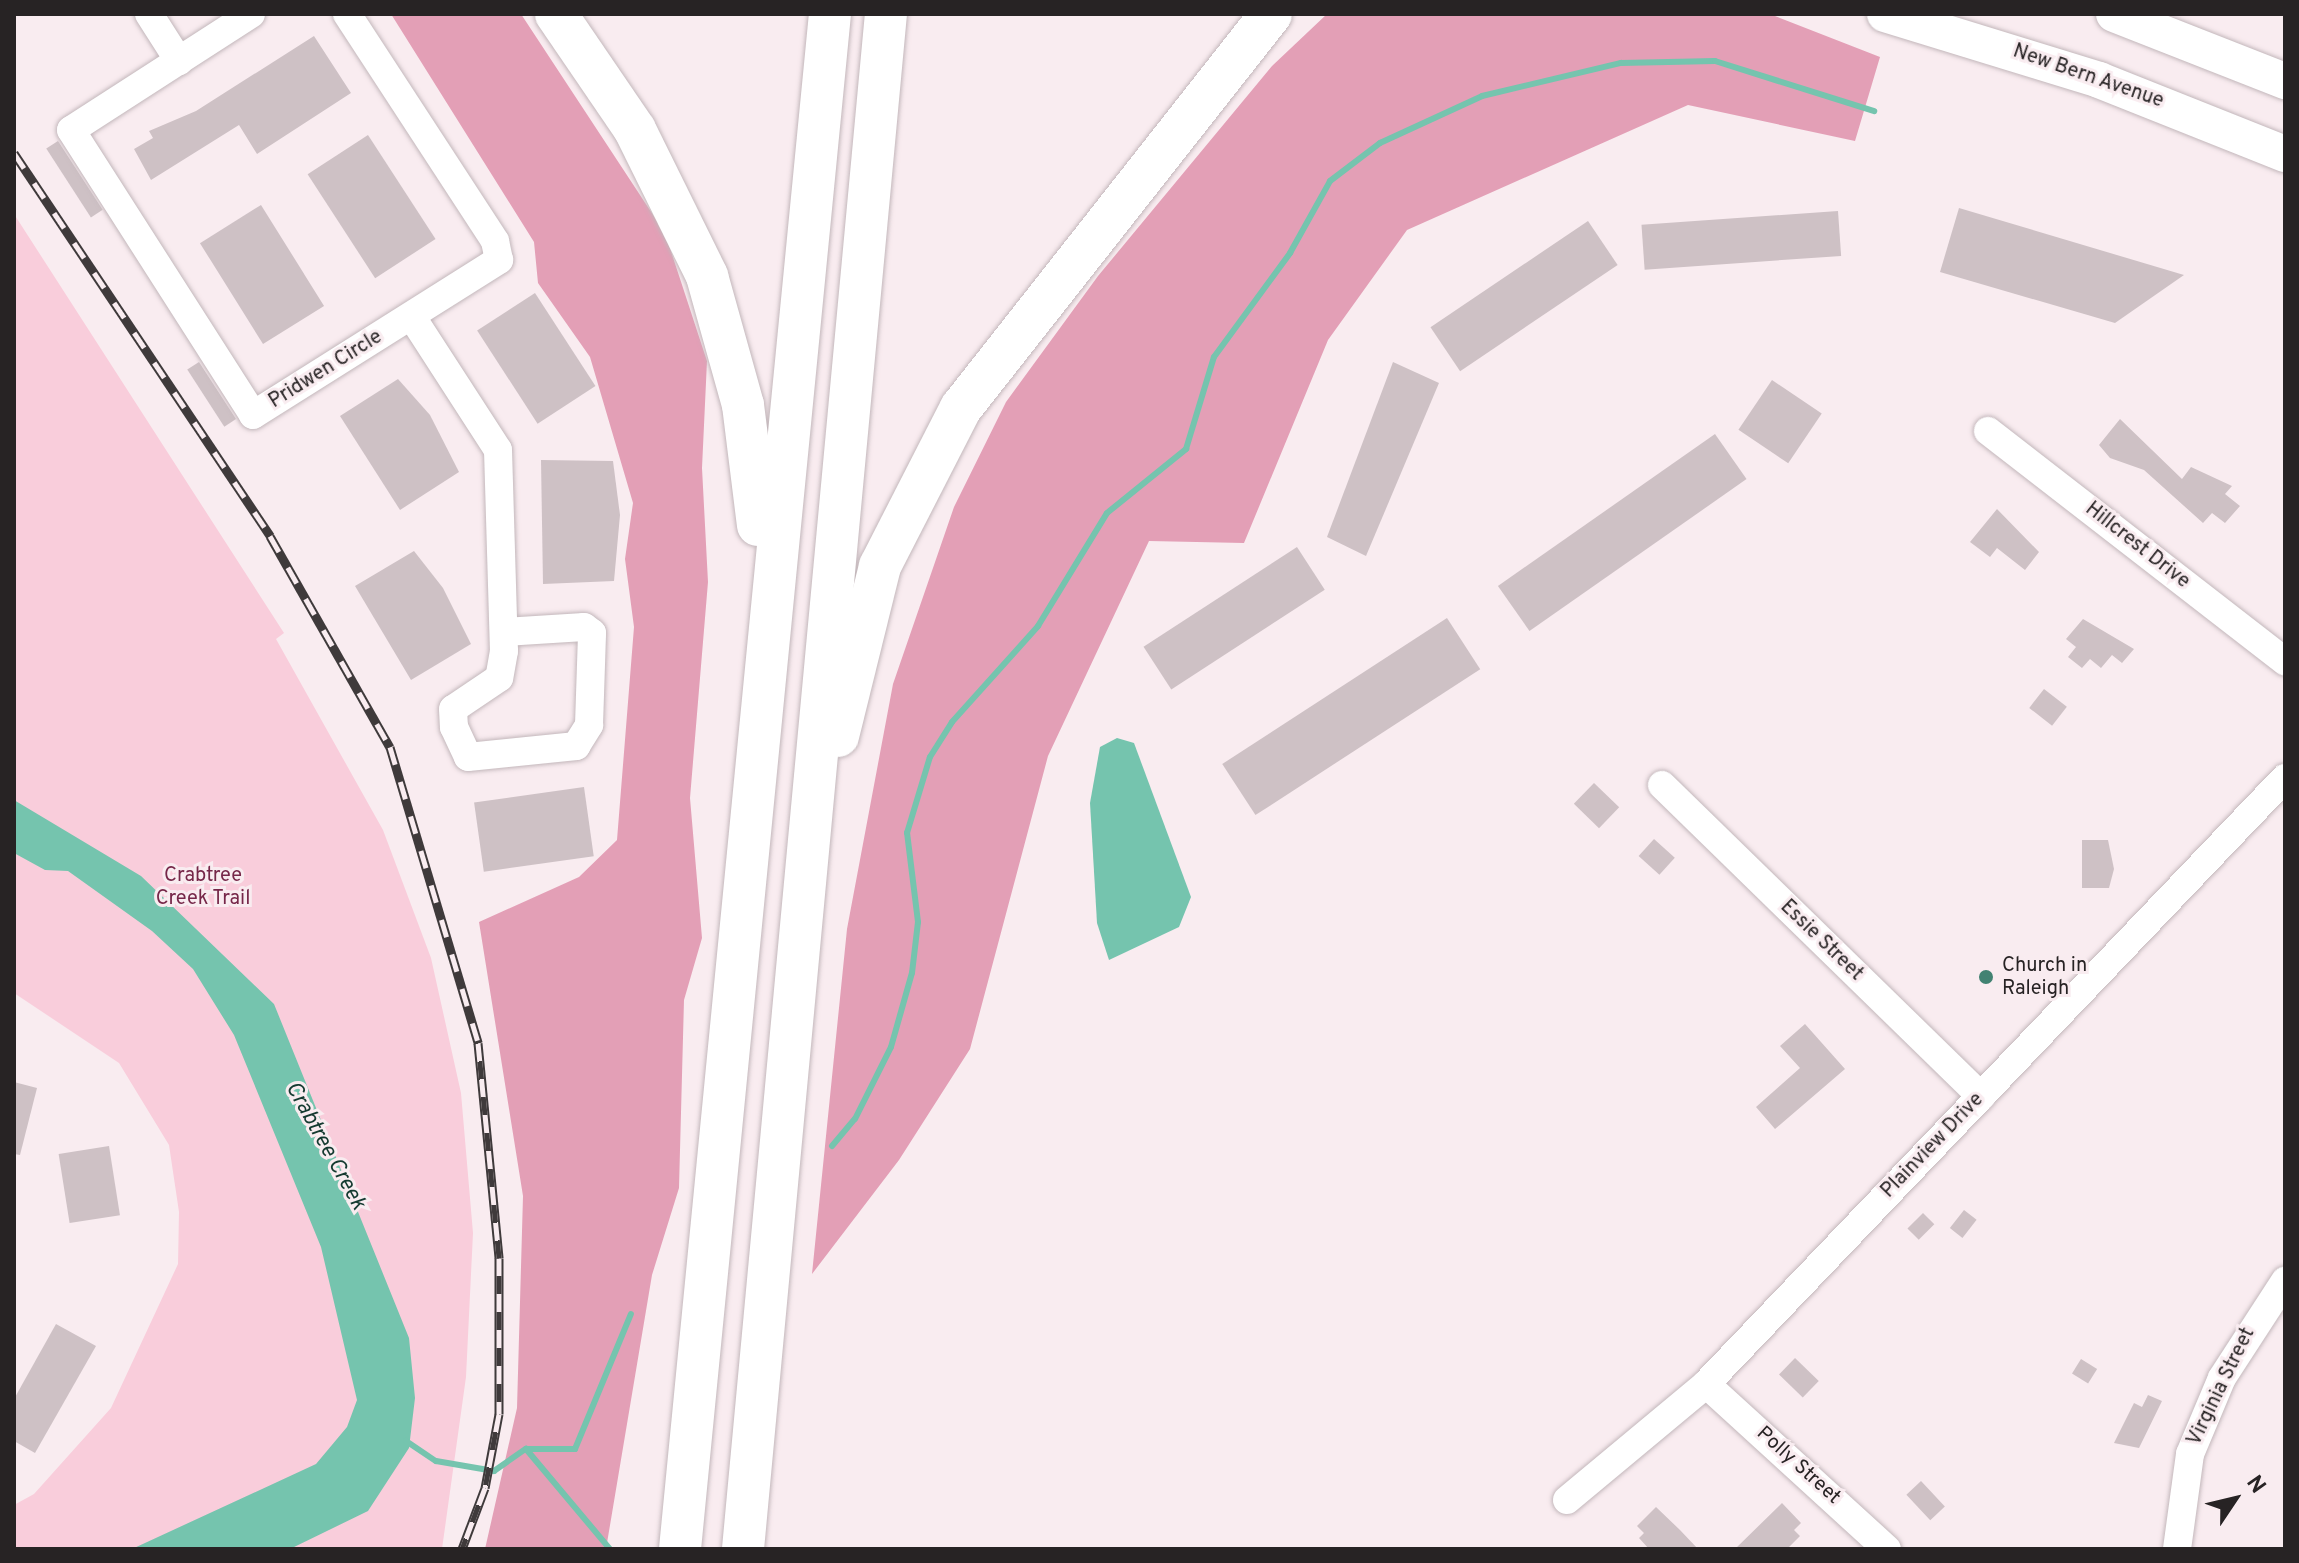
<!DOCTYPE html>
<html>
<head>
<meta charset="utf-8">
<style>
	body { margin:0 }
	#map { position:relative; width:2299px; height:1563px; overflow:hidden; background:#f9ecf0; font-family:Overpass,sans-serif }
	div>[style] { position:absolute }
	.green>* { inset:0; background:#f9cddb }
	.forest>* { inset:0; background:#e39fb6 }
	.water>* { inset:0; background:#75c4ae }
	.stream>* { height:6px; margin:-3px; padding:0 3px; transform-origin:3px; border-radius:3px; background:#75c4ae }
	.building>* { inset:0; background:#cec1c5; transform-origin:0 0 }
	.roads { filter:drop-shadow(0 0 2px #c3b7bb) drop-shadow(0 0 2px #c3b7bb) }
	.minor>* { height:28px; margin:-14px; padding:0 14px; transform-origin:14px; border-radius:14px; background:#fff }
	.major>* { height:36px; margin:-18px; padding:0 18px; transform-origin:18px; border-radius:18px; background:#fff }
	.highway>* { height:42px; margin:-21px; padding:0 21px; transform-origin:21px; border-radius:21px; background:#fff }
	.rail>* { height:9px; margin-top:-4.5px; transform-origin:0; background:repeating-linear-gradient(90deg,#f9ecf0 0 18px,#3f3a3b 0 36px); box-sizing:border-box; border-block:2px solid #3f3a3b }
	.dots>* { width:22px; height:22px; translate:-50% -50%; box-sizing:border-box; border:4px solid #f9ecf0; border-radius:50% }
	span { translate:-50% -50%; white-space:nowrap; text-align:center; line-height:1.15; -webkit-text-stroke:6px #f9ecf0; paint-order:stroke }
	.street-label { font-size:20px; color:#272324 }
	.park-label { font-size:20px; color:#762749 }
	.poi-label { font-size:20px; color:#272324 }
	.left { translate:0 -50%; text-align:left }
	.water-label { font-size:22px; color:#143a30; font-style:italic }
	.frame { position:absolute; inset:0; border:16px solid #272324; pointer-events:none }
	.north { position:absolute; left:2195px; top:1459px; width:80px; height:80px; -webkit-text-stroke:6px #f9ecf0; paint-order:stroke; rotate:55deg; font-size:22px; font-weight:700; line-height:32px; text-align:center; color:#272324 }
	.north::after { content:''; display:block; margin:auto; width:28px; height:36px; background:#272324; clip-path:polygon(50% 0,100% 100%,50% 72%,0 100%) }
</style>
</head>
<body>
<div id="map">
	<div class="green">
		<i style="clip-path:polygon(14px 214px,284px 633px,276px 639px,383px 830px,431px 958px,461px 1093px,473px 1233px,466px 1377px,442px 1549px,14px 1549px,14px 1505px,34px 1494px,111px 1408px,178px 1264px,179px 1212px,169px 1145px,119px 1063px,14px 993px)"></i>
	</div>
	<div class="forest">
		<i style="clip-path:polygon(391px 14px,521px 14px,665px 233px,707px 361px,702px 468px,708px 582px,690px 798px,702px 938px,684px 1000px,679px 1188px,652px 1275px,606px 1549px,485px 1549px,517px 1408px,523px 1196px,479px 922px,579px 877px,617px 840px,634px 627px,625px 559px,633px 503px,590px 357px,538px 283px,534px 242px)"></i>
		<i style="clip-path:polygon(1327px 14px,1770px 14px,1880px 57px,1855px 141px,1688px 105px,1407px 230px,1328px 340px,1244px 543px,1149px 541px,1048px 756px,970px 1049px,899px 1160px,812px 1274px,847px 929px,893px 684px,954px 507px,1006px 402px,1098px 276px,1272px 66px)"></i>
	</div>
	<div class="water">
		<i style="clip-path:polygon(1117px 738px,1134px 743px,1191px 897px,1179px 927px,1109px 960px,1097px 923px,1090px 803px,1100px 747px)"></i>
		<i style="clip-path:polygon(14px 800px,141px 876px,274px 1004px,409px 1338px,415px 1398px,409px 1448px,368px 1511px,290px 1549px,132px 1549px,316px 1464px,347px 1427px,357px 1400px,321px 1247px,234px 1035px,193px 969px,152px 931px,68px 871px,45px 870px,14px 853px)"></i>
	</div>
	<div class="stream">
		<i style="left:832px;top:1146px;width:35px;rotate:-50deg"></i>
		<i style="left:855px;top:1119px;width:80px;rotate:-63.4deg"></i>
		<i style="left:891px;top:1047px;width:77px;rotate:-74.2deg"></i>
		<i style="left:912px;top:973px;width:51px;rotate:-83.3deg"></i>
		<i style="left:918px;top:922px;width:90px;rotate:-97deg"></i>
		<i style="left:907px;top:833px;width:79px;rotate:-73.2deg"></i>
		<i style="left:930px;top:757px;width:41px;rotate:-57.8deg"></i>
		<i style="left:952px;top:722px;width:129px;rotate:-48.1deg"></i>
		<i style="left:1038px;top:626px;width:132px;rotate:-58.6deg"></i>
		<i style="left:1107px;top:513px;width:102px;rotate:-39deg"></i>
		<i style="left:1186px;top:449px;width:96px;rotate:-73.1deg"></i>
		<i style="left:1214px;top:357px;width:129px;rotate:-53.8deg"></i>
		<i style="left:1290px;top:253px;width:82px;rotate:-60.9deg"></i>
		<i style="left:1330px;top:181px;width:63px;rotate:-37.2deg"></i>
		<i style="left:1380px;top:143px;width:112px;rotate:-24.7deg"></i>
		<i style="left:1482px;top:96px;width:143px;rotate:-13.4deg"></i>
		<i style="left:1621px;top:63px;width:94px;rotate:-1.2deg"></i>
		<i style="left:1715px;top:61px;width:167px;rotate:17.5deg"></i>
		<i style="left:406px;top:1441px;width:36px;rotate:34deg"></i>
		<i style="left:436px;top:1461px;width:59px;rotate:9.8deg"></i>
		<i style="left:494px;top:1471px;width:39px;rotate:-35deg"></i>
		<i style="left:526px;top:1449px;width:49px"></i>
		<i style="left:575px;top:1449px;width:146px;rotate:-67.5deg"></i>
		<i style="left:526px;top:1449px;width:131px;rotate:50deg"></i>
	</div>
	<div class="building">
		<i style="clip-path:polygon(314px 36px,351px 93px,257px 154px,239px 125px,151px 180px,134px 149px,153px 138px,149px 131px,196px 111px)"></i>
		<i style="left:368px;top:135px;width:124px;height:72px;rotate:57deg"></i>
		<i style="left:58px;top:141px;width:82px;height:14px;rotate:57deg"></i>
		<i style="left:261px;top:205px;width:119px;height:72px;rotate:58deg"></i>
		<i style="clip-path:polygon(1959px 208px,2184px 275px,2115px 323px,1940px 272px)"></i>
		<i style="left:1838px;top:211px;width:45px;height:197px;rotate:86deg"></i>
		<i style="left:1588px;top:221px;width:53px;height:190px;rotate:56deg"></i>
		<i style="left:535px;top:293px;width:111px;height:69px;rotate:57deg"></i>
		<i style="left:199px;top:362px;width:68px;height:14px;rotate:57deg"></i>
		<i style="clip-path:polygon(1393px 362px,1439px 383px,1366px 556px,1327px 537px)"></i>
		<i style="clip-path:polygon(398px 379px,430px 415px,459px 472px,400px 510px,340px 416px)"></i>
		<i style="left:1772px;top:380px;width:60px;height:60px;rotate:34deg"></i>
		<i style="clip-path:polygon(2120px 419px,2182px 479px,2191px 467px,2232px 486px,2225px 494px,2240px 506px,2225px 523px,2212px 513px,2203px 523px,2144px 470px,2110px 458px,2099px 445px)"></i>
		<i style="left:1715px;top:434px;width:55px;height:265px;rotate:55deg"></i>
		<i style="clip-path:polygon(541px 460px,613px 461px,620px 515px,614px 581px,543px 584px)"></i>
		<i style="clip-path:polygon(1997px 509px,2039px 552px,2025px 570px,1997px 548px,1990px 557px,1970px 542px)"></i>
		<i style="left:1297px;top:547px;width:51px;height:183px;rotate:57deg"></i>
		<i style="clip-path:polygon(414px 551px,443px 588px,471px 644px,411px 680px,355px 586px)"></i>
		<i style="left:1447px;top:618px;width:61px;height:268px;rotate:57deg"></i>
		<i style="clip-path:polygon(2083px 619px,2134px 649px,2122px 663px,2112px 655px,2101px 668px,2090px 659px,2082px 668px,2068px 657px,2076px 647px,2066px 639px)"></i>
		<i style="left:2044px;top:689px;width:29px;height:24px;rotate:38deg"></i>
		<i style="left:1594px;top:783px;width:35px;height:29px;rotate:44deg"></i>
		<i style="left:584px;top:787px;width:70px;height:111px;rotate:82deg"></i>
		<i style="left:1654px;top:839px;width:28px;height:23px;rotate:42deg"></i>
		<i style="clip-path:polygon(2082px 840px,2108px 840px,2114px 869px,2109px 888px,2082px 888px)"></i>
		<i style="clip-path:polygon(1805px 1024px,1845px 1069px,1775px 1129px,1756px 1107px,1800px 1068px,1780px 1046px)"></i>
		<i style="clip-path:polygon(14px 1082px,37px 1088px,20px 1155px,14px 1154px)"></i>
		<i style="left:109px;top:1146px;width:70px;height:51px;rotate:81deg"></i>
		<i style="left:1964px;top:1210px;width:16px;height:23px;rotate:38deg"></i>
		<i style="left:1923px;top:1213px;width:16px;height:22px;rotate:45deg"></i>
		<i style="clip-path:polygon(56px 1324px,96px 1346px,35px 1453px,14px 1441px,14px 1399px)"></i>
		<i style="left:1795px;top:1358px;width:33px;height:23px;rotate:44deg"></i>
		<i style="left:2081px;top:1359px;width:19px;height:17px;rotate:32deg"></i>
		<i style="clip-path:polygon(2148px 1395px,2162px 1401px,2139px 1448px,2114px 1443px,2134px 1403px,2142px 1407px)"></i>
		<i style="left:1921px;top:1481px;width:35px;height:20px;rotate:47deg"></i>
		<i style="clip-path:polygon(1782px 1503px,1801px 1523px,1794px 1530px,1800px 1536px,1787px 1549px,1735px 1549px)"></i>
		<i style="clip-path:polygon(1656px 1507px,1680px 1530px,1698px 1549px,1649px 1549px,1639px 1538px,1644px 1533px,1637px 1526px)"></i>
	</div>
	<div class="roads">
		<div class="minor">
			<i style="left:149px;top:14px;width:56px;rotate:57.4deg"></i>
			<i style="left:251px;top:14px;width:214px;rotate:147.2deg"></i>
			<i style="left:71px;top:130px;width:338px;rotate:57.4deg"></i>
			<i style="left:253px;top:415px;width:291px;rotate:-32.2deg"></i>
			<i style="left:499px;top:260px;width:19px;rotate:-102deg"></i>
			<i style="left:495px;top:241px;width:271px;rotate:-123.1deg"></i>
			<i style="left:412px;top:317px;width:158px;rotate:57.1deg"></i>
			<i style="left:498px;top:450px;width:201px;rotate:88.3deg"></i>
			<i style="left:504px;top:651px;width:27px;rotate:100deg"></i>
			<i style="left:499px;top:678px;width:55px;rotate:146deg"></i>
			<i style="left:453px;top:709px;width:18px;rotate:87deg"></i>
			<i style="left:454px;top:727px;width:33px;rotate:65deg"></i>
			<i style="left:468px;top:757px;width:109px;rotate:-5.8deg"></i>
			<i style="left:576px;top:746px;width:25px;rotate:-58deg"></i>
			<i style="left:589px;top:725px;width:92px;rotate:-88.1deg"></i>
			<i style="left:592px;top:633px;width:10px;rotate:-143deg"></i>
			<i style="left:584px;top:627px;width:80px;rotate:176.4deg"></i>
			<i style="left:1988px;top:431px;width:376px;rotate:37.8deg"></i>
			<i style="left:1662px;top:785px;width:446px;rotate:44.3deg"></i>
			<i style="left:1706px;top:1384px;width:245px;rotate:42.4deg"></i>
			<i style="left:1567px;top:1500px;width:181px;rotate:-39.8deg"></i>
			<i style="left:1706px;top:1384px;width:838px;rotate:-46.31deg"></i>
			<i style="left:2177px;top:1549px;width:96px;rotate:-82.2deg"></i>
			<i style="left:2190px;top:1454px;width:82px;rotate:-67.2deg"></i>
			<i style="left:2222px;top:1378px;width:116px;rotate:-57deg"></i>
		</div>
		<div class="major">
			<i style="left:1885px;top:14px;width:224px;rotate:17.1deg"></i>
			<i style="left:2099px;top:80px;width:200px;rotate:21.7deg"></i>
			<i style="left:2114px;top:14px;width:184px;rotate:21.4deg"></i>
		</div>
		<div class="highway">
			<i style="left:556px;top:14px;width:140px;rotate:55.7deg"></i>
			<i style="left:635px;top:130px;width:163px;rotate:63.7deg"></i>
			<i style="left:707px;top:276px;width:134px;rotate:74.4deg"></i>
			<i style="left:743px;top:405px;width:121px;rotate:82.9deg"></i>
			<i style="left:838px;top:736px;width:175px;rotate:-76.1deg"></i>
			<i style="left:880px;top:566px;width:178px;rotate:-62.9deg"></i>
			<i style="left:961px;top:408px;width:501px;rotate:-51.8deg"></i>
			<i style="left:680px;top:1549px;width:1542px;rotate:-84.42deg"></i>
			<i style="left:743px;top:1549px;width:1542px;rotate:-84.68deg"></i>
		</div>
	</div>
	<div class="rail">
		<i style="left:14px;top:153px;width:461px;rotate:56.2deg"></i>
		<i style="left:270px;top:536px;width:243px;rotate:60.4deg"></i>
		<i style="left:390px;top:747px;width:309px;rotate:73.4deg"></i>
		<i style="left:478px;top:1043px;width:216px;rotate:84.4deg"></i>
		<i style="left:499px;top:1258px;width:156px;rotate:90deg"></i>
		<i style="left:499px;top:1414px;width:75px;rotate:100.7deg"></i>
		<i style="left:485px;top:1488px;width:65px;rotate:110.7deg"></i>
	</div>
	<div class="dots">
		<i style="left:1986px;top:977px;background:#428272"></i>
	</div>
	<div class="street-label">
		<span style="left:2088px;top:77px;rotate:19deg">New Bern Avenue</span>
		<span style="left:326px;top:370px;rotate:-32deg">Pridwen Circle</span>
		<span style="left:2137px;top:546px;rotate:38deg">Hillcrest Drive</span>
		<span style="left:1821px;top:941px;rotate:44deg">Essie Street</span>
		<span style="left:1933px;top:1146px;rotate:-46deg">Plainview Drive</span>
		<span style="left:2222px;top:1387px;rotate:-64deg">Virginia Street</span>
		<span style="left:1798px;top:1466px;rotate:42deg">Polly Street</span>
	</div>
	<div class="park-label">
		<span style="left:203px;top:888px">Crabtree<br>Creek Trail</span>
	</div>
	<div class="poi-label">
		<span class="left" style="left:2002px;top:978px">Church in<br>Raleigh</span>
	</div>
	<div class="water-label">
		<span style="left:325px;top:1146px;rotate:61deg">Crabtree Creek</span>
	</div>
	<div class="frame"></div>
	<div class="north">N</div>
</div>
</body>
</html>
